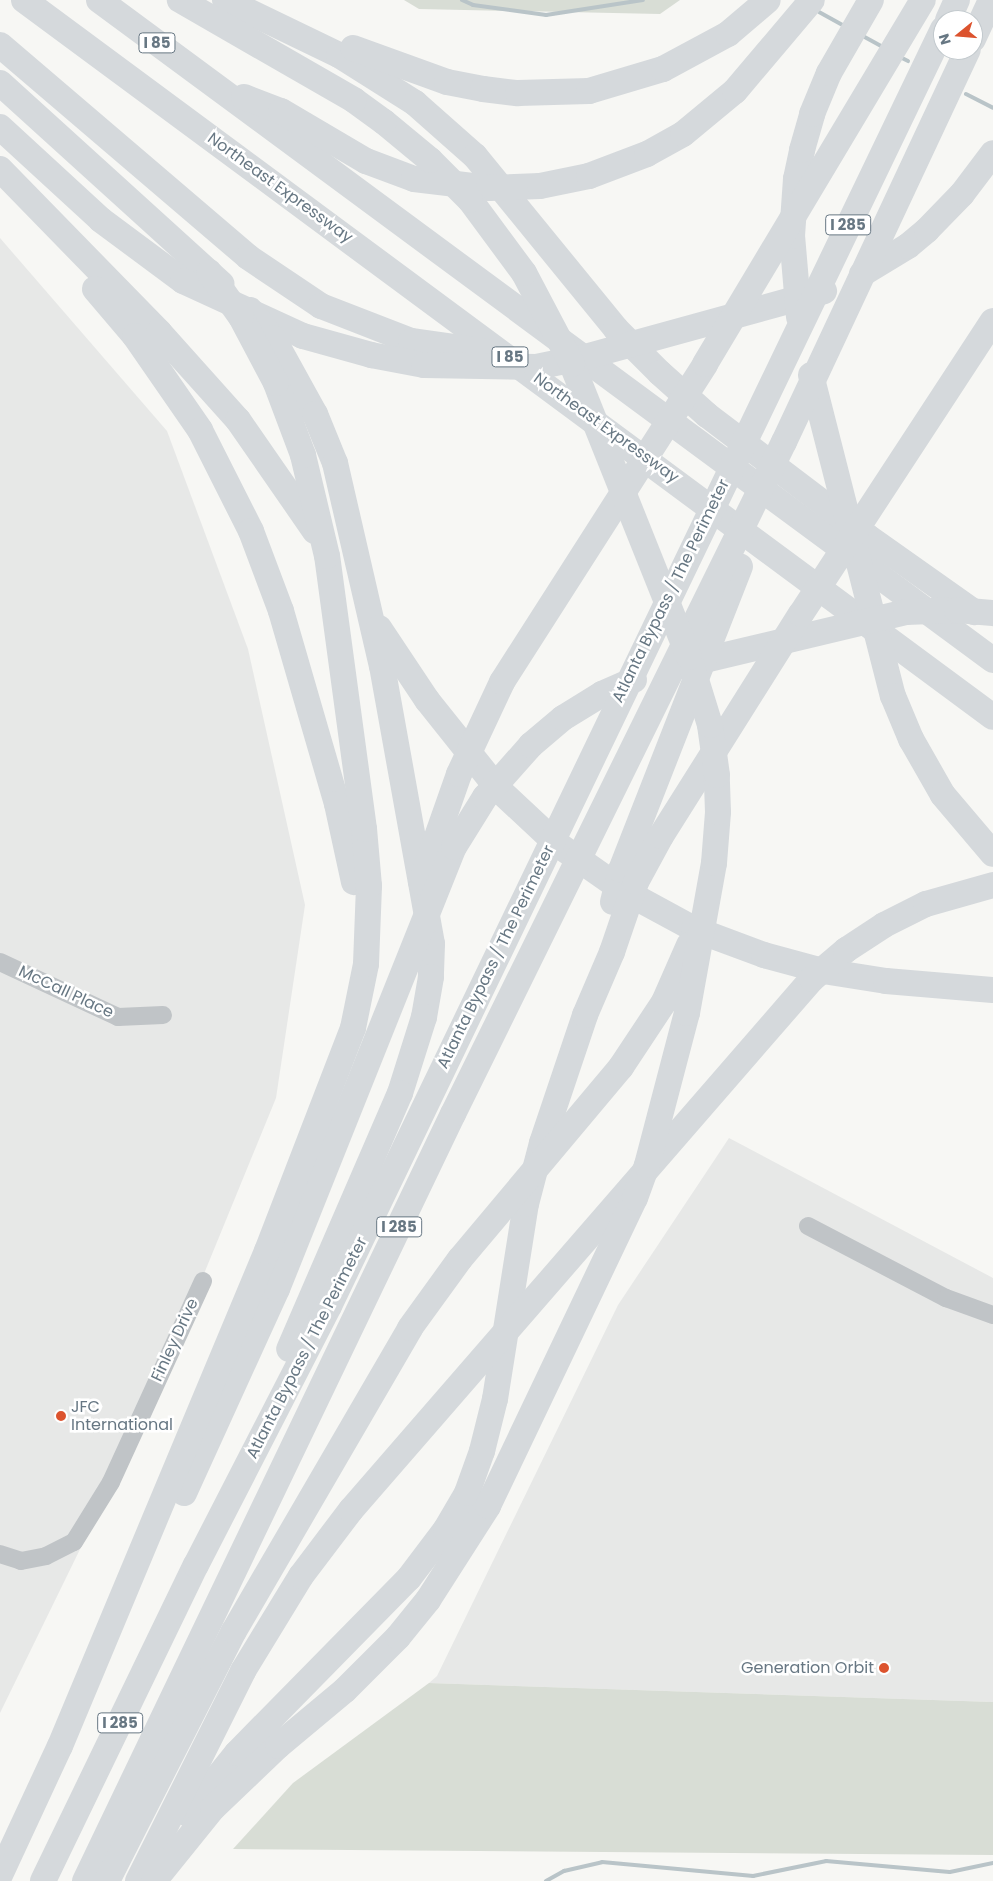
<!DOCTYPE html>
<html>
<head>
<meta charset="utf-8">
<style>
	body { margin:0 }
	#map { position:relative; width:993px; height:1881px; overflow:hidden; background:#f7f7f4; font-family:Poppins,sans-serif }
	div>[style] { position:absolute }
	.built>* { inset:0; background:#e7e8e7 }
	.green>* { inset:0; background:#d8ddd5 }
	.stream>* { height:4px; margin:-2px; padding:0 2px; transform-origin:2px; border-radius:2px; background:#b9c4c8 }
	.minor>* { height:18px; margin:-9px; padding:0 9px; transform-origin:9px; border-radius:9px; background:#c0c4c7 }
	.highway>* { height:26px; margin:-13px; padding:0 13px; transform-origin:13px; border-radius:13px; background:#d5d9dc }
	.dots>* { width:14px; height:14px; translate:-50% -50%; box-sizing:border-box; border:2px solid #fff; border-radius:50% }
	span { translate:-50% -50%; white-space:nowrap; text-align:center; line-height:1.15; -webkit-text-stroke:5px #fff; paint-order:stroke }
	.shield-label span { padding:1px 4px; background:#fff; border:1px solid; border-radius:4px; -webkit-text-stroke-width:0 }
	.shield-label { font-size:15px; color:#677783; font-weight:700 }
	.street-label { font-size:16px; color:#677783 }
	.poi-label { font-size:16px; color:#677783 }
	.left { translate:0 -50%; text-align:left }
	.right { translate:-100% -50%; text-align:right }
	.north { position:absolute; left:933px; top:10px; width:50px; height:50px; box-sizing:border-box; background:#fff; border:1px solid #c2c9cd; border-radius:50%; rotate:253deg; font-size:14px; font-weight:700; line-height:20px; text-align:center; color:#677783 }
	.north::after { content:''; display:block; margin:auto; width:18px; height:22px; background:#dc532e; clip-path:polygon(50% 0,100% 100%,50% 72%,0 100%) }
</style>
</head>
<body>
<div id="map">
	<div class="built">
		<i style="clip-path:polygon(0 238px,167px 431px,248px 649px,305px 905px,276px 1098px,149px 1408px,0 1713px)"></i>
		<i style="clip-path:polygon(729px 1138px,993px 1278px,993px 1702px,429px 1683px,437px 1676px,618px 1305px)"></i>
	</div>
	<div class="green">
		<i style="clip-path:polygon(404px 0,680px 0,660px 14px,419px 9px)"></i>
		<i style="clip-path:polygon(429px 1683px,993px 1702px,993px 1855px,233px 1849px,293px 1783px)"></i>
	</div>
	<div class="stream">
		<i style="left:462px;top:0;width:12px;rotate:24deg"></i>
		<i style="left:473px;top:5px;width:74px;rotate:7.8deg"></i>
		<i style="left:546px;top:15px;width:98px;rotate:-8.8deg"></i>
		<i style="left:819px;top:12px;width:31px;rotate:29deg"></i>
		<i style="left:861px;top:35px;width:25px;rotate:29deg"></i>
		<i style="left:900px;top:57px;width:9px;rotate:27deg"></i>
		<i style="left:966px;top:94px;width:30px;rotate:27deg"></i>
		<i style="left:546px;top:1881px;width:21px;rotate:-29deg"></i>
		<i style="left:564px;top:1871px;width:39px;rotate:-13deg"></i>
		<i style="left:602px;top:1862px;width:152px;rotate:5.3deg"></i>
		<i style="left:753px;top:1876px;width:75px;rotate:-11.6deg"></i>
		<i style="left:826px;top:1861px;width:124px;rotate:5.1deg"></i>
		<i style="left:950px;top:1872px;width:44px;rotate:-11.8deg"></i>
	</div>
	<div class="minor">
		<i style="left:0;top:962px;width:130px;rotate:25deg"></i>
		<i style="left:118px;top:1017px;width:45px;rotate:-2.5deg"></i>
		<i style="left:808px;top:1226px;width:156px;rotate:27.6deg"></i>
		<i style="left:946px;top:1298px;width:50px;rotate:19.9deg"></i>
		<i style="left:0;top:1554px;width:22px;rotate:18deg"></i>
		<i style="left:21px;top:1561px;width:25px;rotate:-11deg"></i>
		<i style="left:46px;top:1556px;width:31px;rotate:-27deg"></i>
		<i style="left:74px;top:1542px;width:70px;rotate:-58.3deg"></i>
		<i style="left:111px;top:1482px;width:221px;rotate:-65.4deg"></i>
	</div>
	<div class="highway">
		<i style="left:24px;top:0;width:1205px;rotate:36.5deg"></i>
		<i style="left:99px;top:0;width:1111px;rotate:36.44deg"></i>
		<i style="left:225px;top:0;width:127px;rotate:25.8deg"></i>
		<i style="left:339px;top:55px;width:90px;rotate:32.3deg"></i>
		<i style="left:415px;top:103px;width:80px;rotate:41.5deg"></i>
		<i style="left:475px;top:156px;width:223px;rotate:50.8deg"></i>
		<i style="left:616px;top:329px;width:62px;rotate:45deg"></i>
		<i style="left:660px;top:373px;width:63px;rotate:41.8deg"></i>
		<i style="left:707px;top:415px;width:202px;rotate:37.2deg"></i>
		<i style="left:868px;top:537px;width:130px;rotate:35.3deg"></i>
		<i style="left:948px;top:20px;width:22px;rotate:-66deg"></i>
		<i style="left:973px;top:39px;width:43px;rotate:-65.2deg"></i>
		<i style="left:0;top:45px;width:326px;rotate:40.5deg"></i>
		<i style="left:248px;top:257px;width:88px;rotate:33.9deg"></i>
		<i style="left:321px;top:306px;width:97px;rotate:21.3deg"></i>
		<i style="left:411px;top:341px;width:73px;rotate:7.9deg"></i>
		<i style="left:353px;top:48px;width:100px;rotate:19.9deg"></i>
		<i style="left:447px;top:82px;width:37px;rotate:11deg"></i>
		<i style="left:483px;top:89px;width:35px;rotate:7deg"></i>
		<i style="left:518px;top:93px;width:71px;rotate:-1.6deg"></i>
		<i style="left:589px;top:91px;width:77px;rotate:-16.6deg"></i>
		<i style="left:663px;top:69px;width:74px;rotate:-28.3deg"></i>
		<i style="left:728px;top:34px;width:52px;rotate:-40.4deg"></i>
		<i style="left:0;top:83px;width:299px;rotate:42.2deg"></i>
		<i style="left:244px;top:97px;width:40px;rotate:21deg"></i>
		<i style="left:281px;top:111px;width:99px;rotate:30.5deg"></i>
		<i style="left:366px;top:161px;width:51px;rotate:20.6deg"></i>
		<i style="left:414px;top:179px;width:76px;rotate:6.8deg"></i>
		<i style="left:489px;top:188px;width:51px;rotate:-2.2deg"></i>
		<i style="left:540px;top:186px;width:50px;rotate:-11.5deg"></i>
		<i style="left:589px;top:176px;width:62px;rotate:-20.8deg"></i>
		<i style="left:647px;top:154px;width:41px;rotate:-29.1deg"></i>
		<i style="left:683px;top:134px;width:67px;rotate:-39.6deg"></i>
		<i style="left:735px;top:91px;width:119px;rotate:-49.8deg"></i>
		<i style="left:0;top:127px;width:137px;rotate:42.6deg"></i>
		<i style="left:101px;top:220px;width:102px;rotate:36.6deg"></i>
		<i style="left:183px;top:281px;width:132px;rotate:24.6deg"></i>
		<i style="left:303px;top:336px;width:71px;rotate:15.6deg"></i>
		<i style="left:371px;top:355px;width:54px;rotate:10.7deg"></i>
		<i style="left:424px;top:365px;width:112px;rotate:1deg"></i>
		<i style="left:536px;top:367px;width:50px;rotate:-11.5deg"></i>
		<i style="left:585px;top:357px;width:248px;rotate:-15.4deg"></i>
		<i style="left:0;top:169px;width:228px;rotate:45.7deg"></i>
		<i style="left:159px;top:332px;width:118px;rotate:48.1deg"></i>
		<i style="left:238px;top:420px;width:135px;rotate:55.3deg"></i>
		<i style="left:862px;top:274px;width:54px;rotate:-31.3deg"></i>
		<i style="left:908px;top:246px;width:25px;rotate:-40deg"></i>
		<i style="left:927px;top:230px;width:50px;rotate:-45.8deg"></i>
		<i style="left:962px;top:194px;width:51px;rotate:-52.9deg"></i>
		<i style="left:95px;top:289px;width:62px;rotate:49.6deg"></i>
		<i style="left:135px;top:336px;width:114px;rotate:55.3deg"></i>
		<i style="left:200px;top:430px;width:113px;rotate:63.2deg"></i>
		<i style="left:251px;top:531px;width:85px;rotate:69.4deg"></i>
		<i style="left:281px;top:611px;width:201px;rotate:73.8deg"></i>
		<i style="left:337px;top:804px;width:80px;rotate:77.7deg"></i>
		<i style="left:250px;top:310px;width:36px;rotate:51deg"></i>
		<i style="left:273px;top:338px;width:87px;rotate:61.1deg"></i>
		<i style="left:315px;top:414px;width:53px;rotate:67.8deg"></i>
		<i style="left:335px;top:463px;width:208px;rotate:77deg"></i>
		<i style="left:382px;top:666px;width:282px;rotate:79.8deg"></i>
		<i style="left:432px;top:944px;width:33px;rotate:92deg"></i>
		<i style="left:431px;top:977px;width:41px;rotate:99.9deg"></i>
		<i style="left:424px;top:1017px;width:80px;rotate:107.5deg"></i>
		<i style="left:400px;top:1093px;width:279px;rotate:113.4deg"></i>
		<i style="left:799px;top:317px;width:81px;rotate:-94.9deg"></i>
		<i style="left:792px;top:236px;width:57px;rotate:-86deg"></i>
		<i style="left:796px;top:179px;width:30px;rotate:-78deg"></i>
		<i style="left:802px;top:150px;width:37px;rotate:-74deg"></i>
		<i style="left:812px;top:114px;width:44px;rotate:-67.5deg"></i>
		<i style="left:829px;top:73px;width:84px;rotate:-60.1deg"></i>
		<i style="left:811px;top:375px;width:331px;rotate:75.7deg"></i>
		<i style="left:893px;top:696px;width:47px;rotate:67.3deg"></i>
		<i style="left:911px;top:739px;width:64px;rotate:60.3deg"></i>
		<i style="left:943px;top:795px;width:77px;rotate:49.7deg"></i>
		<i style="left:379px;top:628px;width:87px;rotate:56.3deg"></i>
		<i style="left:427px;top:700px;width:114px;rotate:51.4deg"></i>
		<i style="left:498px;top:789px;width:81px;rotate:43deg"></i>
		<i style="left:557px;top:844px;width:82px;rotate:35deg"></i>
		<i style="left:624px;top:891px;width:80px;rotate:28.5deg"></i>
		<i style="left:694px;top:929px;width:75px;rotate:20.4deg"></i>
		<i style="left:764px;top:955px;width:61px;rotate:15.2deg"></i>
		<i style="left:823px;top:971px;width:64px;rotate:9deg"></i>
		<i style="left:886px;top:981px;width:107px;rotate:4.8deg"></i>
		<i style="left:675px;top:667px;width:237px;rotate:-13.4deg"></i>
		<i style="left:906px;top:612px;width:51px;rotate:-2.2deg"></i>
		<i style="left:957px;top:610px;width:36px;rotate:5deg"></i>
		<i style="left:421px;top:882px;width:114px;rotate:-70.6deg"></i>
		<i style="left:459px;top:774px;width:102px;rotate:-64.9deg"></i>
		<i style="left:502px;top:682px;width:377px;rotate:-57.4deg"></i>
		<i style="left:705px;top:364px;width:424px;rotate:-59.1deg"></i>
		<i style="left:613px;top:902px;width:33px;rotate:-76deg"></i>
		<i style="left:621px;top:870px;width:326px;rotate:-68.6deg"></i>
		<i style="left:184px;top:1493px;width:224px;rotate:-65.5deg"></i>
		<i style="left:277px;top:1289px;width:476px;rotate:-68.2deg"></i>
		<i style="left:454px;top:847px;width:59px;rotate:-58.2deg"></i>
		<i style="left:485px;top:797px;width:69px;rotate:-48.5deg"></i>
		<i style="left:531px;top:745px;width:42px;rotate:-40.2deg"></i>
		<i style="left:563px;top:718px;width:46px;rotate:-31.6deg"></i>
		<i style="left:602px;top:694px;width:35px;rotate:-24deg"></i>
		<i style="left:188px;top:1814px;width:78px;rotate:-51.2deg"></i>
		<i style="left:237px;top:1753px;width:245px;rotate:-45.5deg"></i>
		<i style="left:409px;top:1578px;width:61px;rotate:-52.9deg"></i>
		<i style="left:446px;top:1529px;width:42px;rotate:-59.7deg"></i>
		<i style="left:467px;top:1493px;width:45px;rotate:-70.3deg"></i>
		<i style="left:482px;top:1451px;width:54px;rotate:-76deg"></i>
		<i style="left:495px;top:1399px;width:197px;rotate:-81deg"></i>
		<i style="left:526px;top:1204px;width:63px;rotate:-75.3deg"></i>
		<i style="left:542px;top:1143px;width:135px;rotate:-71.4deg"></i>
		<i style="left:585px;top:1015px;width:69px;rotate:-66.8deg"></i>
		<i style="left:612px;top:952px;width:74px;rotate:-71.1deg"></i>
		<i style="left:636px;top:882px;width:52px;rotate:-61.5deg"></i>
		<i style="left:661px;top:836px;width:262px;rotate:-57.8deg"></i>
		<i style="left:801px;top:614px;width:350px;rotate:-56.8deg"></i>
		<i style="left:0;top:1875px;width:142px;rotate:-65.1deg"></i>
		<i style="left:60px;top:1746px;width:537px;rotate:-67.31deg"></i>
		<i style="left:267px;top:1251px;width:239px;rotate:-68.9deg"></i>
		<i style="left:353px;top:1028px;width:65px;rotate:-78.5deg"></i>
		<i style="left:366px;top:964px;width:78px;rotate:-87.8deg"></i>
		<i style="left:369px;top:886px;width:57px;rotate:-95deg"></i>
		<i style="left:364px;top:829px;width:275px;rotate:-97.7deg"></i>
		<i style="left:327px;top:556px;width:104px;rotate:-103.4deg"></i>
		<i style="left:303px;top:455px;width:77px;rotate:-110.6deg"></i>
		<i style="left:276px;top:383px;width:75px;rotate:-117.9deg"></i>
		<i style="left:241px;top:317px;width:55px;rotate:-125.4deg"></i>
		<i style="left:43px;top:1881px;width:351px;rotate:-64.2deg"></i>
		<i style="left:196px;top:1565px;width:291px;rotate:-62.8deg"></i>
		<i style="left:329px;top:1306px;width:1417px;rotate:-64.32deg"></i>
		<i style="left:85px;top:1881px;width:851px;rotate:-64.37deg"></i>
		<i style="left:453px;top:1114px;width:749px;rotate:-63.78deg"></i>
		<i style="left:784px;top:442px;width:433px;rotate:-64.9deg"></i>
		<i style="left:107px;top:1881px;width:280px;rotate:-63.1deg"></i>
		<i style="left:234px;top:1631px;width:350px;rotate:-59.8deg"></i>
		<i style="left:410px;top:1328px;width:85px;rotate:-54.1deg"></i>
		<i style="left:460px;top:1259px;width:251px;rotate:-50deg"></i>
		<i style="left:621px;top:1067px;width:78px;rotate:-56.5deg"></i>
		<i style="left:664px;top:1002px;width:62px;rotate:-66.3deg"></i>
		<i style="left:138px;top:1881px;width:235px;rotate:-63.4deg"></i>
		<i style="left:243px;top:1671px;width:111px;rotate:-58.6deg"></i>
		<i style="left:301px;top:1576px;width:83px;rotate:-52.9deg"></i>
		<i style="left:351px;top:1510px;width:703px;rotate:-49.04deg"></i>
		<i style="left:812px;top:979px;width:45px;rotate:-40.5deg"></i>
		<i style="left:846px;top:950px;width:45px;rotate:-33.3deg"></i>
		<i style="left:884px;top:925px;width:47px;rotate:-26.6deg"></i>
		<i style="left:926px;top:904px;width:70px;rotate:-15.8deg"></i>
		<i style="left:154px;top:1881px;width:94px;rotate:-51.1deg"></i>
		<i style="left:213px;top:1808px;width:90px;rotate:-43.6deg"></i>
		<i style="left:278px;top:1746px;width:87px;rotate:-39.9deg"></i>
		<i style="left:345px;top:1690px;width:75px;rotate:-45deg"></i>
		<i style="left:398px;top:1637px;width:48px;rotate:-51deg"></i>
		<i style="left:428px;top:1600px;width:112px;rotate:-57.4deg"></i>
		<i style="left:488px;top:1506px;width:341px;rotate:-64.5deg"></i>
		<i style="left:635px;top:1198px;width:35px;rotate:-70deg"></i>
		<i style="left:647px;top:1165px;width:157px;rotate:-75.3deg"></i>
		<i style="left:687px;top:1013px;width:152px;rotate:-79.8deg"></i>
		<i style="left:714px;top:863px;width:51px;rotate:-85.5deg"></i>
		<i style="left:718px;top:812px;width:37px;rotate:-92deg"></i>
		<i style="left:717px;top:775px;width:50px;rotate:-98deg"></i>
		<i style="left:710px;top:725px;width:71px;rotate:-107.2deg"></i>
		<i style="left:689px;top:657px;width:315px;rotate:-111.8deg"></i>
		<i style="left:572px;top:364px;width:103px;rotate:-117.8deg"></i>
		<i style="left:524px;top:273px;width:91px;rotate:-126.5deg"></i>
		<i style="left:470px;top:200px;width:57px;rotate:-135deg"></i>
		<i style="left:430px;top:160px;width:60px;rotate:-140.4deg"></i>
		<i style="left:384px;top:122px;width:37px;rotate:-144deg"></i>
		<i style="left:354px;top:100px;width:201px;rotate:-150.1deg"></i>
	</div>
	<div class="dots">
		<i style="left:61px;top:1416px;background:#dc532e"></i>
		<i style="left:884px;top:1668px;background:#dc532e"></i>
	</div>
	<div class="shield-label">
		<span style="left:157px;top:43px">I 85</span>
		<span style="left:848px;top:225px">I 285</span>
		<span style="left:510px;top:357px">I 85</span>
		<span style="left:399px;top:1227px">I 285</span>
		<span style="left:120px;top:1723px">I 285</span>
	</div>
	<div class="street-label">
		<span style="left:280px;top:188px;rotate:36deg">Northeast Expressway</span>
		<span style="left:606px;top:428px;rotate:36deg">Northeast Expressway</span>
		<span style="left:671px;top:591px;rotate:-64deg">Atlanta Bypass / The Perimeter</span>
		<span style="left:496px;top:957px;rotate:-64deg">Atlanta Bypass / The Perimeter</span>
		<span style="left:66px;top:992px;rotate:25deg">McCall Place</span>
		<span style="left:175px;top:1340px;rotate:-65deg">Finley Drive</span>
		<span style="left:307px;top:1348px;rotate:-63deg">Atlanta Bypass / The Perimeter</span>
	</div>
	<div class="poi-label">
		<span class="left" style="left:71px;top:1416px">JFC<br>International</span>
		<span class="right" style="left:874px;top:1668px">Generation Orbit</span>
	</div>
	<div class="north">N</div>
</div>
</body>
</html>
